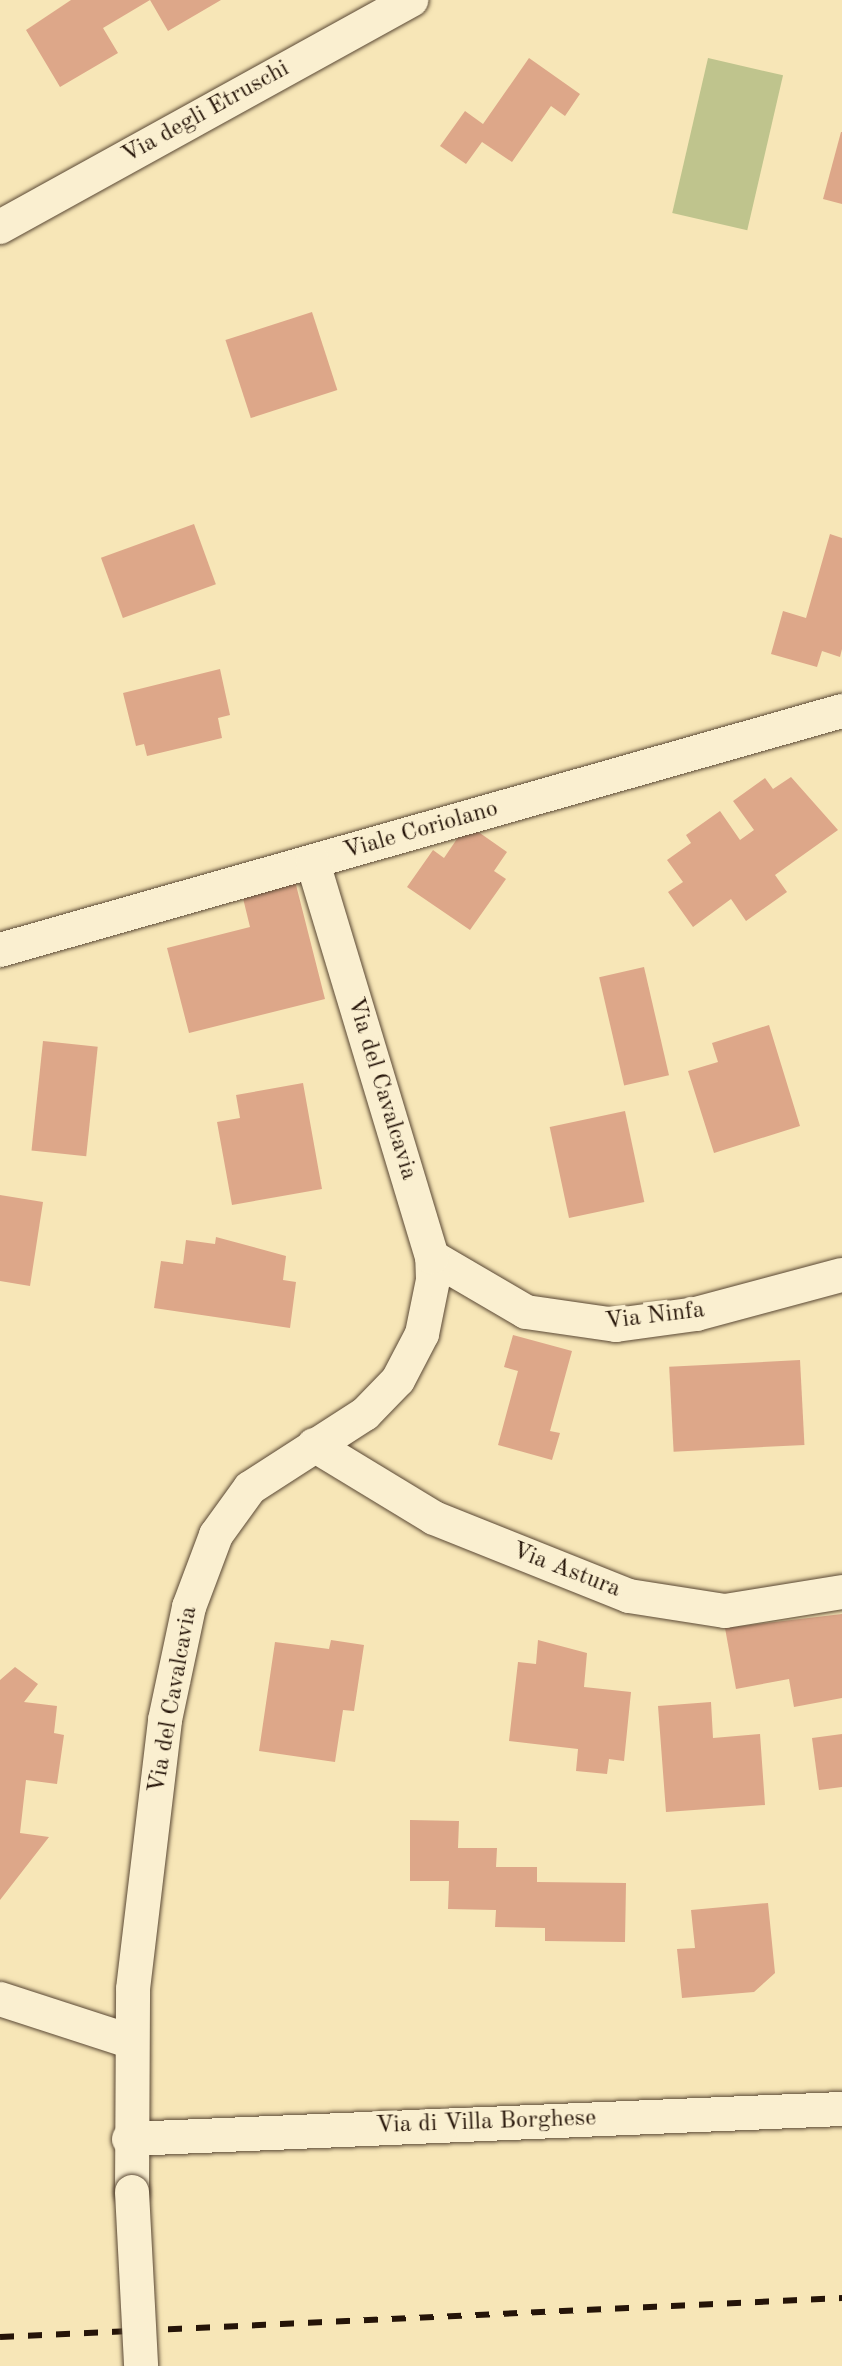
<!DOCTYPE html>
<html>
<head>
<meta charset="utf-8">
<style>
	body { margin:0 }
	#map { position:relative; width:842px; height:2366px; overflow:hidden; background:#f7e6b7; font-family:"Old Standard TT",serif }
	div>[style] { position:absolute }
	.green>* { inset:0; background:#bfc48d; transform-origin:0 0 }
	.building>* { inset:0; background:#dda789; transform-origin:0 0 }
	.roads { filter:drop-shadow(0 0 2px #5a4834) drop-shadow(0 0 2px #5a4834) }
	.street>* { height:34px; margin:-17px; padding:0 17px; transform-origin:17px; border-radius:17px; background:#faefd0 }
	.rail>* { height:6px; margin-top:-3px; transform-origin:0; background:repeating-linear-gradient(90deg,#251408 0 14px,transparent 0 28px) }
	.bridges { filter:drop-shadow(0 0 2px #5a4834) drop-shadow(0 0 2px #5a4834) }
	.street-bridge>* { height:34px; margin:-17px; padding:0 17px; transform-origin:17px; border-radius:17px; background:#faefd0 }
	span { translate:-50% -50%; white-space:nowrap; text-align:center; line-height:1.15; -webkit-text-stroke:8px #faefd0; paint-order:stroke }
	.street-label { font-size:24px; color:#251408 }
</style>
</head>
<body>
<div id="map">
	<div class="green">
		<i style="left:708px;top:58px;width:77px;height:159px;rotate:13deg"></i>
	</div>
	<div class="building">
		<i style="clip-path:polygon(71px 0,221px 0,168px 31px,150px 0,103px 28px,118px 53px,60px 87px,26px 30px)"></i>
		<i style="clip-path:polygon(529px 58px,580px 94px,565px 116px,551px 106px,512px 162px,482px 142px,466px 164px,440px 146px,465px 111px,483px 124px)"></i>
		<i style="clip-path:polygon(841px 132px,842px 132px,842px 204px,823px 199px)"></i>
		<i style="left:312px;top:312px;width:82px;height:91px;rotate:72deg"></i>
		<i style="left:194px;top:524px;width:64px;height:99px;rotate:70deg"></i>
		<i style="clip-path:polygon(830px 534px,842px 538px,842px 649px,840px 657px,822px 651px,817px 667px,771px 654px,783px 611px,806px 618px)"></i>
		<i style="clip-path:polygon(220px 669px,230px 715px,218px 718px,222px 738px,147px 756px,144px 744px,136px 746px,123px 693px)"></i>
		<i style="clip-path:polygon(791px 777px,838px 830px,775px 875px,787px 892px,746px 921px,731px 899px,693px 927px,668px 892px,683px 882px,667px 860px,691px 843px,686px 835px,720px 811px,740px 840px,754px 830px,733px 801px,765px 778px,773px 789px)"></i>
		<i style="clip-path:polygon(467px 824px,507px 852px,494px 871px,506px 879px,470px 930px,407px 887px,433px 850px,444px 858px)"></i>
		<i style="clip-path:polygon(294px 877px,325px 999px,189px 1033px,167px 948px,250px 927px,241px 890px)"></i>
		<i style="left:644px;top:967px;width:111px;height:46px;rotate:77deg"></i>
		<i style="clip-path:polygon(769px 1025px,800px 1126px,714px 1153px,688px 1071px,718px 1062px,712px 1043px)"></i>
		<i style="left:43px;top:1041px;width:55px;height:110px;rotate:6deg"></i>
		<i style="clip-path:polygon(303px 1083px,322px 1189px,232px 1205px,217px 1122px,240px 1118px,236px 1095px)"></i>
		<i style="left:625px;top:1111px;width:93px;height:77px;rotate:78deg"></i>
		<i style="clip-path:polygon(0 1195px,43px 1202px,30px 1286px,0 1281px)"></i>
		<i style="clip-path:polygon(216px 1237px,286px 1256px,283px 1280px,296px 1282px,290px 1328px,154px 1308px,161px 1261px,183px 1264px,186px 1240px,215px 1244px)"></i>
		<i style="clip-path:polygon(513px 1335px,572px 1351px,550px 1431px,560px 1433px,552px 1460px,498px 1445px,518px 1371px,504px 1367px)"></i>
		<i style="left:800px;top:1360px;width:85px;height:131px;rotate:87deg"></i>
		<i style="clip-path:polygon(842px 1614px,842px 1698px,794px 1707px,789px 1679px,736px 1689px,725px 1628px)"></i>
		<i style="clip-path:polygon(331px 1640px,364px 1645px,354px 1711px,343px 1710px,335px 1762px,259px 1751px,275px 1642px,329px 1649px)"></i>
		<i style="clip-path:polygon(538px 1640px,587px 1653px,584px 1687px,631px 1692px,624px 1761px,609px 1759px,607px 1774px,576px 1771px,578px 1749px,509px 1741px,518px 1662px,536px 1664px)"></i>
		<i style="clip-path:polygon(15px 1667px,38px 1684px,24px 1702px,57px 1706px,54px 1733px,64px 1735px,57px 1784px,26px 1780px,20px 1833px,49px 1837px,0 1900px,0 1680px)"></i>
		<i style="clip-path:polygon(711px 1702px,713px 1738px,760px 1734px,765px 1805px,666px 1812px,658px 1706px)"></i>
		<i style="clip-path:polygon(842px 1734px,842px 1787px,819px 1790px,812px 1738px)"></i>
		<i style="clip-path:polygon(410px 1820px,459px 1821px,458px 1848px,497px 1848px,496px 1867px,537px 1867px,537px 1882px,626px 1883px,625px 1942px,545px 1941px,545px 1928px,495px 1927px,496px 1910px,448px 1909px,449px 1881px,410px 1881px)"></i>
		<i style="clip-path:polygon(768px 1903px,775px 1973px,754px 1992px,682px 1998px,677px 1949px,695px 1948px,691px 1910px)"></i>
	</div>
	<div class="roads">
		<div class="street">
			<i style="left:0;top:227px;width:470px;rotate:-28.9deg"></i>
			<i style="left:0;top:950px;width:875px;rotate:-15.85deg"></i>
			<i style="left:432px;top:1257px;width:109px;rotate:30.3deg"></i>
			<i style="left:526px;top:1312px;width:91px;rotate:8.2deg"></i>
			<i style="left:616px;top:1325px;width:81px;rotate:-7.8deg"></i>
			<i style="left:696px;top:1314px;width:151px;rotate:-15deg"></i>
			<i style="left:314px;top:1445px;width:140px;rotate:31.3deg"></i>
			<i style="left:434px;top:1518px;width:210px;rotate:21.8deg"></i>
			<i style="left:629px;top:1596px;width:97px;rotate:8.9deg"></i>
			<i style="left:725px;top:1611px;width:119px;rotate:-9.2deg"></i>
			<i style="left:0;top:1999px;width:136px;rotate:18deg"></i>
			<i style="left:129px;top:2139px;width:714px;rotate:-2.41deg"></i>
			<i style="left:132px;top:2192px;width:203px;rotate:-89.7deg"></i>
			<i style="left:133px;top:1989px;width:271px;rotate:-83.2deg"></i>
			<i style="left:165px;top:1720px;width:116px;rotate:-78deg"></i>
			<i style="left:189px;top:1607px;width:77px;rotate:-69.4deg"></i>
			<i style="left:216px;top:1535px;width:58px;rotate:-54.1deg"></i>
			<i style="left:250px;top:1488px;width:137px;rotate:-32.8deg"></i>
			<i style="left:365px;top:1414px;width:47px;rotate:-45.9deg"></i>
			<i style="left:398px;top:1380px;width:52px;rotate:-62.4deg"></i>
			<i style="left:422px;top:1334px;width:55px;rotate:-78.5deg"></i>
			<i style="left:433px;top:1280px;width:23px;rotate:-92deg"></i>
			<i style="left:432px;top:1257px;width:413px;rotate:-106.8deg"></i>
		</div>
	</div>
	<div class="rail">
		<i style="left:0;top:2337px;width:843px;rotate:-2.65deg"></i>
	</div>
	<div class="bridges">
		<div class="street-bridge">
			<i style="left:132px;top:2192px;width:174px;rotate:87deg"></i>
		</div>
	</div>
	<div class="street-label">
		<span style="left:206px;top:113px;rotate:-29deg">Via degli Etruschi</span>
		<span style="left:421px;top:831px;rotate:-16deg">Viale Coriolano</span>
		<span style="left:381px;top:1089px;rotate:73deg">Via del Cavalcavia</span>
		<span style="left:655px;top:1317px;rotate:-7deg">Via Ninfa</span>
		<span style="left:566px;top:1571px;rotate:21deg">Via Astura</span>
		<span style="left:174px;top:1700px;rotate:-80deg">Via del Cavalcavia</span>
		<span style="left:486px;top:2123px;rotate:-2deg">Via di Villa Borghese</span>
	</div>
</div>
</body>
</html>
